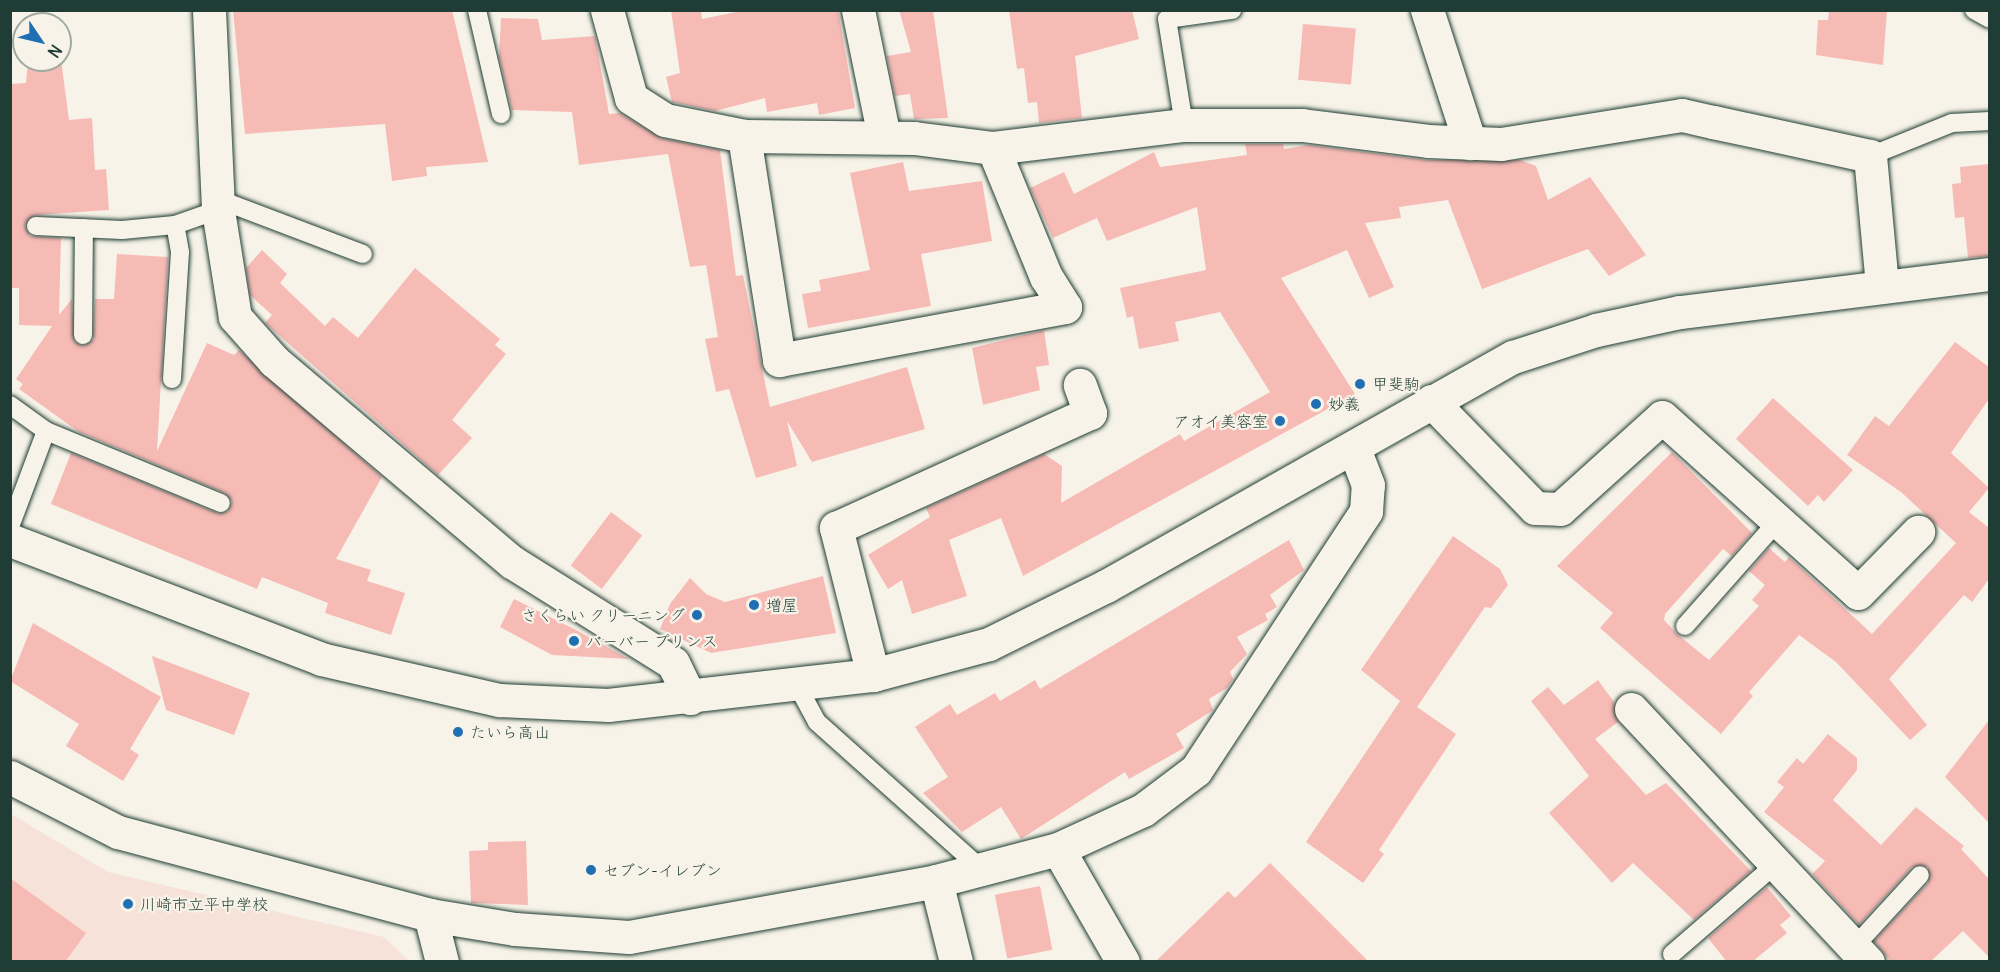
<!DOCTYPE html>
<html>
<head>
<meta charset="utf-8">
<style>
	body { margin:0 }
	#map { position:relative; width:2000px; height:972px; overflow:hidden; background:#f7f3e8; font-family:Delius,"Klee One",sans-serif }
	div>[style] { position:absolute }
	.built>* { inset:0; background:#f7e2d9 }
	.building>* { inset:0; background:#f7bbb6; transform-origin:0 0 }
	.roads { filter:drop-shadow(0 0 2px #1f3d34) drop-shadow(0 0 2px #1f3d34) }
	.lane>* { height:18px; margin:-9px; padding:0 9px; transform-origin:9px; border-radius:9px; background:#f7f3e8 }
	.street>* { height:33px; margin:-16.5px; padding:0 16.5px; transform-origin:16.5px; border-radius:16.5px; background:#f7f3e8 }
	.secondary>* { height:33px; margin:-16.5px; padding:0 16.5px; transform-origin:16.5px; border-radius:16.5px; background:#f7f3e8 }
	.dots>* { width:16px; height:16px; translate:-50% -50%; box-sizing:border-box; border:3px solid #f7f3e8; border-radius:50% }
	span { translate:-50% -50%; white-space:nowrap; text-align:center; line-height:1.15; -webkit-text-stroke:4.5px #f7f3e8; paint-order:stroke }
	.poi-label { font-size:16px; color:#1f3d34 }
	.left { translate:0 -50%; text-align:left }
	.right { translate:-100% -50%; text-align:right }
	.frame { position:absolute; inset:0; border:12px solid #1f3d34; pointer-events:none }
	.north { position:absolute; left:12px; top:12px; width:60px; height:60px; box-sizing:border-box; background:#f7f3e8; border:2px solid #a1aaa0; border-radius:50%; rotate:125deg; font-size:16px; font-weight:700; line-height:24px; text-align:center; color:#1f3d34 }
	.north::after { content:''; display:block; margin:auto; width:21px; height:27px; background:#1f6fb2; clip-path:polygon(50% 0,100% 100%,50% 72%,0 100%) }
</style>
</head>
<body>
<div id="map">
	<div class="built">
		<i style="clip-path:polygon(11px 814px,108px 872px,384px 937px,409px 961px,11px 962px)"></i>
	</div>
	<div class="building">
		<i style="clip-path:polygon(233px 10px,452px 10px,488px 162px,426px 167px,427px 176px,392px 181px,385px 124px,245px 134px)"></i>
		<i style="clip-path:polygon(671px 10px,701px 10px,702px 19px,746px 10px,838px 10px,855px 108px,819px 115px,817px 103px,767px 112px,765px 98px,715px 111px,672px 102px,666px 77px,680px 73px)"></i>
		<i style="clip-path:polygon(899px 10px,933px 10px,948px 118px,914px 119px,910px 94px,895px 96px,887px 56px,911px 52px)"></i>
		<i style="clip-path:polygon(1009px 10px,1132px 10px,1139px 39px,1075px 56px,1082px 118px,1039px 123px,1037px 102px,1028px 103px,1024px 68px,1017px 69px)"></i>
		<i style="clip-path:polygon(1829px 10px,1887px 10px,1883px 65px,1816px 55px,1818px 20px,1828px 20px)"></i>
		<i style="clip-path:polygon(501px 18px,538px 19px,542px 40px,595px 36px,609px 114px,620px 113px,661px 138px,720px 150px,736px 276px,743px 275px,770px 407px,907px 367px,925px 429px,812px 462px,787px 421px,797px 466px,756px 478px,729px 389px,716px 392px,705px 339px,718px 337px,706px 265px,690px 267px,668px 154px,579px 165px,572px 112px,512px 110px,499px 57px)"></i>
		<i style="left:1303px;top:24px;width:53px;height:56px;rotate:5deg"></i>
		<i style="clip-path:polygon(28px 60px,61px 60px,69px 120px,92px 118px,95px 170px,106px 169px,109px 210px,36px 215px,25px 225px,30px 236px,61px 238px,59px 315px,72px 299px,74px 341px,83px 346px,93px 340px,95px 299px,114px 299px,117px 254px,168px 257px,157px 451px,207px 343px,234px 355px,239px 350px,382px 477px,336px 559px,371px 570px,367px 581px,405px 593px,391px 635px,325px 613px,328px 603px,262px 577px,257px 589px,51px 504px,71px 453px,217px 513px,227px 512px,232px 502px,225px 493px,79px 432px,19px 389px,23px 384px,16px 379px,52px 326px,19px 325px,19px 288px,10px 288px,10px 84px,26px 83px)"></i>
		<i style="clip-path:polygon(1245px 144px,1283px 144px,1284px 149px,1308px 145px,1427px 160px,1520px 160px,1536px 166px,1548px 200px,1590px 177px,1646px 255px,1609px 276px,1588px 249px,1482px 289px,1448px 200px,1399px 207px,1401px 218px,1365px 223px,1394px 287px,1369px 298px,1347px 250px,1281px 278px,1355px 394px,1023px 576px,1001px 518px,949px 540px,967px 596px,912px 614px,902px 580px,888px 589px,868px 555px,930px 517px,926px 508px,1044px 454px,1062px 466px,1061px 503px,1180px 434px,1184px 441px,1270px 392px,1220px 312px,1175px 322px,1179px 341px,1139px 349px,1133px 316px,1127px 318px,1120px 288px,1206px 270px,1197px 207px,1107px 241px,1097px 218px,1053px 238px,1030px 188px,1064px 172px,1074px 194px,1154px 152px,1160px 167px,1247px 155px)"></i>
		<i style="clip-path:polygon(903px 162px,909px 191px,982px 181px,992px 241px,921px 254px,931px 306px,808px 328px,802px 294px,821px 291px,819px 280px,870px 270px,850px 173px)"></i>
		<i style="clip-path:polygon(1989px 164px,1989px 256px,1968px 258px,1964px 217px,1955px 218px,1952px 184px,1961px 183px,1960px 167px)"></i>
		<i style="clip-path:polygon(262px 250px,287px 274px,280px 283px,325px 326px,333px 317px,358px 338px,415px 268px,500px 339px,495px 345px,506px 354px,452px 420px,472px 438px,438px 475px,265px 323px,272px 315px,250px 295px,246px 268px)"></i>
		<i style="clip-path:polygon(1044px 330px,1049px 365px,1036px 367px,1040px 390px,983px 405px,972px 348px)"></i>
		<i style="clip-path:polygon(1955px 342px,1989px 367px,1989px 399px,1951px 453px,1989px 488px,1969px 512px,1989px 528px,1989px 579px,1972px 602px,1964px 595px,1889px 679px,1927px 725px,1910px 740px,1836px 662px,1799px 635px,1749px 692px,1753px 696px,1721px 734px,1600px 628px,1613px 613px,1557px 566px,1672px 452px,1752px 533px,1732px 556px,1723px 549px,1665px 614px,1664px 620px,1677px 634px,1709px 660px,1759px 606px,1752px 600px,1765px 585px,1749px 571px,1769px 548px,1785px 562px,1789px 557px,1872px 634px,1956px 543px,1901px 492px,1847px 455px,1875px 416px,1889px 426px)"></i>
		<i style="clip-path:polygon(1773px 398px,1853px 470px,1824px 502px,1818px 495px,1808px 506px,1736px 439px)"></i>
		<i style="left:611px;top:512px;width:39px;height:67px;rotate:37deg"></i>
		<i style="clip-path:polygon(1453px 536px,1500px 569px,1508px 585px,1491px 608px,1485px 607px,1417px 707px,1456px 734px,1379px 850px,1384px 854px,1363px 883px,1306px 842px,1400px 701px,1361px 670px)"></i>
		<i style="clip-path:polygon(1289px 540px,1304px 570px,1270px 595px,1277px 607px,1265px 614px,1268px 620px,1237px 637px,1247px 654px,1230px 672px,1233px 679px,1227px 688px,1209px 699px,1213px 710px,1176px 734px,1184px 748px,1129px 779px,1125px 772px,1021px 839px,1001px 807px,962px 832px,923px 793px,948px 777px,915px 727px,950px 704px,957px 715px,995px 693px,1000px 701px,1035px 680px,1040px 689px)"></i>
		<i style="clip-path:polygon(823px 576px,836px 633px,711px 653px,660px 629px,670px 604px,690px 578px,706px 594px,725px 602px)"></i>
		<i style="clip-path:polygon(514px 599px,574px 629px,629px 659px,552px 655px,500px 627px)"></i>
		<i style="clip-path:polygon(33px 623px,161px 697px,130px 749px,139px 755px,123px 781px,66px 746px,79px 724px,10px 681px)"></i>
		<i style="clip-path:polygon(152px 656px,250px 693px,234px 735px,166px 710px)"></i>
		<i style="clip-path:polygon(1598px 680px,1614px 702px,1618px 722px,1595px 739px,1646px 795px,1666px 783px,1751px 871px,1694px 920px,1633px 863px,1612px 883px,1549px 813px,1589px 776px,1531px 701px,1548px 687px,1564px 705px)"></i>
		<i style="clip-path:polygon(1989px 720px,1989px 823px,1945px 777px)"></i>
		<i style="clip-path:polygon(1828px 734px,1857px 758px,1857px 770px,1833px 800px,1881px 845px,1916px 807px,1964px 846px,1961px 849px,1989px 879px,1989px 957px,1963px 931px,1930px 962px,1891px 962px,1874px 941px,1928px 883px,1928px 867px,1912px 867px,1859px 925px,1812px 874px,1825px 861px,1764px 812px,1784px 787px,1777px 782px,1797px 758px,1803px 764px)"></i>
		<i style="clip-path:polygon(526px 841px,528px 905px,471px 903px,469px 851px,488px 850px,488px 842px)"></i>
		<i style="clip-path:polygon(1270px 863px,1369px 962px,1155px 962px,1228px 891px,1235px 898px)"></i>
		<i style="clip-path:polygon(10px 878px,86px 933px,65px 962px,10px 962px)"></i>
		<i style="left:1040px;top:886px;width:65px;height:46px;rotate:79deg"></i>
		<i style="clip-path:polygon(1767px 887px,1791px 916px,1780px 925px,1787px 933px,1752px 962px,1727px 962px,1708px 938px)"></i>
	</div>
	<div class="roads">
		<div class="lane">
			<i style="left:477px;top:10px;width:107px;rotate:77deg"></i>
			<i style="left:1974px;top:10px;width:18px;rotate:29deg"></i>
			<i style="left:1184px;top:125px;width:107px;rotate:-99.1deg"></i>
			<i style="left:1167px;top:19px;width:66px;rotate:-7.9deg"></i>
			<i style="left:1870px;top:156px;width:88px;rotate:-21.9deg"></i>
			<i style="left:1952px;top:123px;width:38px;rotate:-3deg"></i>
			<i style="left:218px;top:199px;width:155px;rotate:20.8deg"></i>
			<i style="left:36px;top:226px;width:86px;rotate:2.7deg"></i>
			<i style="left:122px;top:230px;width:53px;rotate:-5.4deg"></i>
			<i style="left:175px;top:225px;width:46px;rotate:-19.2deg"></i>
			<i style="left:83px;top:335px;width:107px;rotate:-89.5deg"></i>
			<i style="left:172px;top:379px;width:127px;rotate:-86.4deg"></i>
			<i style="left:180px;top:252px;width:27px;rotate:-100deg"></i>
			<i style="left:10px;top:405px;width:44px;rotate:35.8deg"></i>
			<i style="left:46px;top:431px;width:103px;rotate:110.6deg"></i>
			<i style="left:46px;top:431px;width:189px;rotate:22.4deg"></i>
			<i style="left:1685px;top:626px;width:140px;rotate:-48.5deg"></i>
			<i style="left:797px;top:685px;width:42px;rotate:61.6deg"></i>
			<i style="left:817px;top:722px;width:217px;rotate:41.8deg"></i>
			<i style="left:1855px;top:946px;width:96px;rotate:-47.5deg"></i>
			<i style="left:1672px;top:954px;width:139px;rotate:-40.9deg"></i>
		</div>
		<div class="street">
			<i style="left:209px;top:10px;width:200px;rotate:87.4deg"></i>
			<i style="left:218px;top:210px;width:108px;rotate:81deg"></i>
			<i style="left:235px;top:317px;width:59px;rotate:48.4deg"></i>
			<i style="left:274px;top:361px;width:312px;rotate:40.2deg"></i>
			<i style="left:512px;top:562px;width:190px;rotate:32.1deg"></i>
			<i style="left:673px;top:663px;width:39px;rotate:64deg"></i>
			<i style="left:607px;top:10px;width:91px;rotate:74.7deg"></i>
			<i style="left:631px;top:98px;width:40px;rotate:32.9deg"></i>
			<i style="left:665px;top:120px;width:81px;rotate:11.4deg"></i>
			<i style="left:744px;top:136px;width:170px;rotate:0.7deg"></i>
			<i style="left:914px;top:138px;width:80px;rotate:7.2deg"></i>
			<i style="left:993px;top:148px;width:192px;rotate:-6.9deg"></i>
			<i style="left:1184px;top:125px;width:118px"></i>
			<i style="left:1302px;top:125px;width:127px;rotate:7.2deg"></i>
			<i style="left:1428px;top:141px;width:73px;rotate:2.4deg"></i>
			<i style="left:1501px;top:144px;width:183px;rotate:-9.1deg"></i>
			<i style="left:1682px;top:115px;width:32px;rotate:13deg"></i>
			<i style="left:1713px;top:122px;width:161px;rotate:12.2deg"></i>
			<i style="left:1870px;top:156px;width:131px;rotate:84.7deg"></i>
			<i style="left:858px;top:10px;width:130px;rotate:78.4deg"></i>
			<i style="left:1427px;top:10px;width:140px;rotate:72.1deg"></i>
			<i style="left:744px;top:136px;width:227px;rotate:81.1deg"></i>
			<i style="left:779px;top:360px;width:291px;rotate:-10.5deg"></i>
			<i style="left:1065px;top:307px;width:36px;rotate:-122deg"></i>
			<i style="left:1046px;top:277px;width:139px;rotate:-112.3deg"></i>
			<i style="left:1431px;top:401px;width:149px;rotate:45.8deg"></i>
			<i style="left:1535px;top:508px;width:25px;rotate:2deg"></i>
			<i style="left:1560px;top:509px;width:137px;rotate:-42deg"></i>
			<i style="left:1662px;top:417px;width:263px;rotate:41.9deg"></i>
			<i style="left:1858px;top:593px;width:86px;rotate:-45.5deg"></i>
			<i style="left:873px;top:675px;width:152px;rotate:-104.1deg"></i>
			<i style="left:836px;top:528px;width:279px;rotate:-24.4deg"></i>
			<i style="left:1090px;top:413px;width:30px;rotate:-110deg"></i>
			<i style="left:1631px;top:709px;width:347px;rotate:46.9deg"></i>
			<i style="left:10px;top:777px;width:121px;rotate:27deg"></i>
			<i style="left:118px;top:832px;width:323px;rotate:14.9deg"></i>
			<i style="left:430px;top:915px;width:86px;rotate:9.4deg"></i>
			<i style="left:515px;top:929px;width:114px;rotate:4deg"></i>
			<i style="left:629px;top:937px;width:312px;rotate:-10.3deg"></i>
			<i style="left:936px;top:881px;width:126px;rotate:-14.7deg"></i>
			<i style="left:1058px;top:849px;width:94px;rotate:-24.6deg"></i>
			<i style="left:1143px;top:810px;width:66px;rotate:-37deg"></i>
			<i style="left:1196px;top:770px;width:310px;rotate:-56.7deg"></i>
			<i style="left:1366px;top:511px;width:26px;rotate:-86deg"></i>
			<i style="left:1368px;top:485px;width:40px;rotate:-111deg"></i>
			<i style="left:1058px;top:849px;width:130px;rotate:60.1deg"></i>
			<i style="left:936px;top:881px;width:83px;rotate:76.1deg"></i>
			<i style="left:430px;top:915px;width:49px;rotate:75.7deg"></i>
		</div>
		<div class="secondary">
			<i style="left:10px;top:540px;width:333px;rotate:20.9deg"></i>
			<i style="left:321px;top:659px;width:183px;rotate:13deg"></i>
			<i style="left:499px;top:700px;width:109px;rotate:2.6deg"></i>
			<i style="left:608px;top:705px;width:267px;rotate:-6.5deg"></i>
			<i style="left:873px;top:675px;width:120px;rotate:-15deg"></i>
			<i style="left:989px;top:644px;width:131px;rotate:-26.4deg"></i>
			<i style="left:1106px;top:586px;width:467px;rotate:-29.4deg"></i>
			<i style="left:1513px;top:357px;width:87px;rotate:-18deg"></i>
			<i style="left:1596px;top:330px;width:86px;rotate:-12.1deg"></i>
			<i style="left:1680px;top:312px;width:312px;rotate:-7deg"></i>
		</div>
	</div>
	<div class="dots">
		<i style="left:1360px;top:384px;background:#1f6fb2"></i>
		<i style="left:1316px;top:404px;background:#1f6fb2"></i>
		<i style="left:1280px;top:421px;background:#1f6fb2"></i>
		<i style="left:754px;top:605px;background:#1f6fb2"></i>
		<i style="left:697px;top:615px;background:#1f6fb2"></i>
		<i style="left:574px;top:641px;background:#1f6fb2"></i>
		<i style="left:458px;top:732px;background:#1f6fb2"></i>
		<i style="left:591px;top:870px;background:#1f6fb2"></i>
		<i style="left:128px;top:904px;background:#1f6fb2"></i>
	</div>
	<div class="poi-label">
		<span class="left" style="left:1372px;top:384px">甲斐駒</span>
		<span class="left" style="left:1328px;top:404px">妙義</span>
		<span class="right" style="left:1268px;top:421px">アオイ美容室</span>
		<span class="left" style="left:766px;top:605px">増屋</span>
		<span class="right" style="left:685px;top:615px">さくらい クリーニング</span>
		<span class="left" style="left:586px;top:641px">バーバー プリンス</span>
		<span class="left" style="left:470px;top:732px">たいら高山</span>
		<span class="left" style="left:603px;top:870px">セブン-イレブン</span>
		<span class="left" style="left:140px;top:904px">川崎市立平中学校</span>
	</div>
	<div class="frame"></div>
	<div class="north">N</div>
</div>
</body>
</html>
